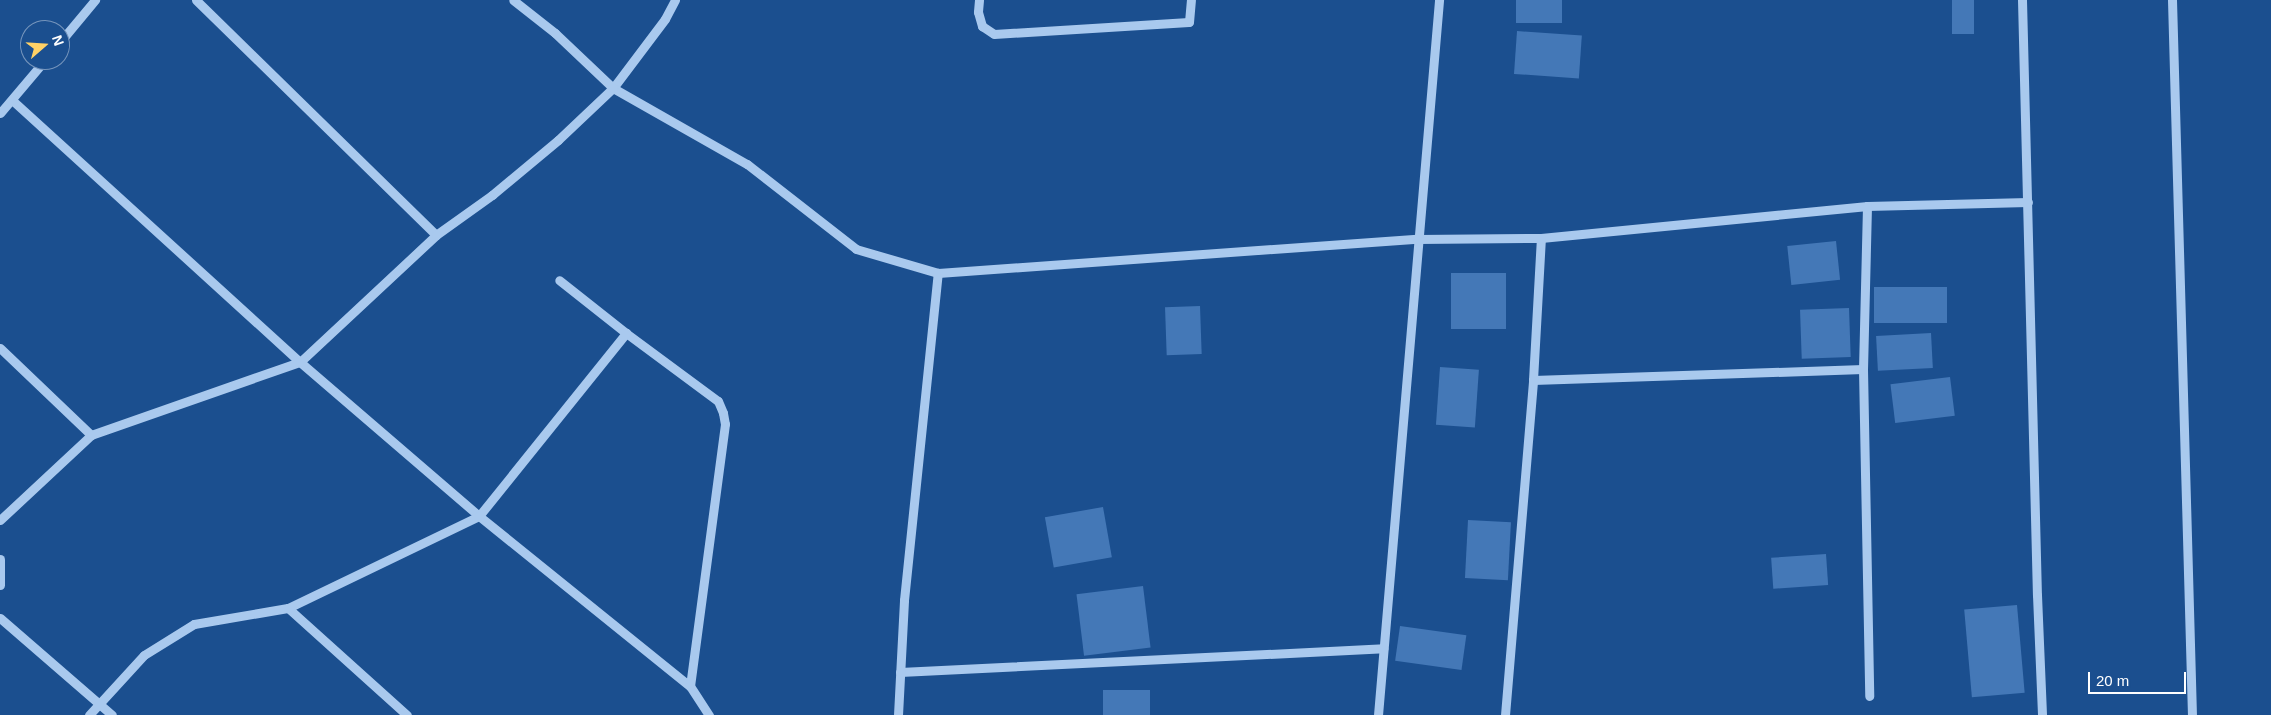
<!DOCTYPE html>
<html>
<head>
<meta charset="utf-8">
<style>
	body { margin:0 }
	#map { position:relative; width:2271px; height:715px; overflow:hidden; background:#1b4f8f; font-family:Helvetica,sans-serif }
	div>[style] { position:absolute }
	.building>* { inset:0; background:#4478b7; transform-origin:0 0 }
	.minor>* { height:9px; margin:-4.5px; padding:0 4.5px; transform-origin:4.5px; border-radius:4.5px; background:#a9c9ee }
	span { translate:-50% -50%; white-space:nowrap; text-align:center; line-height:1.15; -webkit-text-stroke:4px #1b4f8f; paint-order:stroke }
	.north { position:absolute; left:20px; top:20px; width:50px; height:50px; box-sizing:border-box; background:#1b4f8f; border:1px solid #7695bc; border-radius:50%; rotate:71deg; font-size:14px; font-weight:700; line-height:20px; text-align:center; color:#fff }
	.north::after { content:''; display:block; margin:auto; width:18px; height:22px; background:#ffd166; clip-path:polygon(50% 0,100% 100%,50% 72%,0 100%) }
	.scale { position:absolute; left:2088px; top:672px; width:98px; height:22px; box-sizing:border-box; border:2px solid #fff; border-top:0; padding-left:6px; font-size:15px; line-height:18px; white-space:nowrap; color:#fff; -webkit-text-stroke:4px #1b4f8f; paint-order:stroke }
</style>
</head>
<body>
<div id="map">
	<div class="building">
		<i style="left:1516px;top:0;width:46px;height:23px"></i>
		<i style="left:1952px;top:0;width:22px;height:34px"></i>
		<i style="left:1517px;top:31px;width:65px;height:43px;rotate:4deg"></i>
		<i style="left:1836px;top:241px;width:39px;height:49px;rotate:84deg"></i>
		<i style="left:1451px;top:273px;width:55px;height:56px"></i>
		<i style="left:1874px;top:287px;width:73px;height:36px"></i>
		<i style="left:1200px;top:306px;width:48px;height:35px;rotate:88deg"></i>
		<i style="left:1849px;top:308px;width:49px;height:49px;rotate:88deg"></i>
		<i style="left:1931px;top:333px;width:35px;height:55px;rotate:87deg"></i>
		<i style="left:1440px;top:367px;width:39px;height:58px;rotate:4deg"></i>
		<i style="left:1950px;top:377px;width:39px;height:60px;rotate:83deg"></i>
		<i style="left:1103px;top:507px;width:51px;height:59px;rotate:80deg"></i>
		<i style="left:1468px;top:520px;width:43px;height:58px;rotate:3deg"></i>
		<i style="left:1826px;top:554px;width:31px;height:55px;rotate:86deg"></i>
		<i style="left:1143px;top:586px;width:62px;height:67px;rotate:83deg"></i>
		<i style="left:2017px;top:605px;width:88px;height:53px;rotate:85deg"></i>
		<i style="left:1400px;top:626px;width:67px;height:35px;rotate:8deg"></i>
		<i style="left:1103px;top:690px;width:47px;height:25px"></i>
	</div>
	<div class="minor">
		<i style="left:196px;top:0;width:336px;rotate:44.4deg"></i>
		<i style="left:675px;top:0;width:21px;rotate:118deg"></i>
		<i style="left:665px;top:19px;width:86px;rotate:127deg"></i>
		<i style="left:613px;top:88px;width:154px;rotate:29.6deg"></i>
		<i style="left:747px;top:164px;width:138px;rotate:37.9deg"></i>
		<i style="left:856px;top:249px;width:85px;rotate:16.3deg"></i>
		<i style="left:938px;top:273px;width:480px;rotate:-4.1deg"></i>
		<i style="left:1417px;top:239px;width:124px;rotate:-0.5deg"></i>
		<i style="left:1541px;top:238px;width:328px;rotate:-5.6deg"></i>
		<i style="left:1867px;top:206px;width:161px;rotate:-1.4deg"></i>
		<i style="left:979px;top:0;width:12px;rotate:95deg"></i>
		<i style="left:978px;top:12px;width:15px;rotate:74deg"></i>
		<i style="left:982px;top:26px;width:14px;rotate:34deg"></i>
		<i style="left:994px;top:34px;width:195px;rotate:-3.5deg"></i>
		<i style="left:1189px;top:22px;width:22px;rotate:-85deg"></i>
		<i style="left:2022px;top:0;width:595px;rotate:88.56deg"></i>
		<i style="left:2037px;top:595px;width:120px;rotate:87.6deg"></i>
		<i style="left:2172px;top:0;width:715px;rotate:88.4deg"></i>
		<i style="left:60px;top:42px;width:55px;rotate:-50.2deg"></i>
		<i style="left:12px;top:100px;width:389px;rotate:42.3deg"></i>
		<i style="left:300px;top:362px;width:236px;rotate:40.7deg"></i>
		<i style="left:479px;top:516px;width:271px;rotate:38.9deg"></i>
		<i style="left:690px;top:686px;width:35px;rotate:57deg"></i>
		<i style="left:0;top:113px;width:70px;rotate:-49.7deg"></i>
		<i style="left:1867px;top:206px;width:163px;rotate:91.4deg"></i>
		<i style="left:1863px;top:369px;width:327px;rotate:88.9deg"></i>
		<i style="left:626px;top:333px;width:114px;rotate:36.5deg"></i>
		<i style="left:718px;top:401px;width:13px;rotate:67deg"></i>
		<i style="left:723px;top:413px;width:11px;rotate:80deg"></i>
		<i style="left:725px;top:424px;width:264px;rotate:97.6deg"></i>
		<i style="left:0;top:348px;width:126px;rotate:43.7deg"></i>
		<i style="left:1533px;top:380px;width:330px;rotate:-1.9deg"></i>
		<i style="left:0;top:520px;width:125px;rotate:-43deg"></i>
		<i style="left:91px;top:435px;width:221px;rotate:-19.3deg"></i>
		<i style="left:300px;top:362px;width:186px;rotate:-43deg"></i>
		<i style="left:436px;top:235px;width:69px;rotate:-35.5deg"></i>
		<i style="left:492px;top:195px;width:86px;rotate:-39.8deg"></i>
		<i style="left:558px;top:140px;width:76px;rotate:-43.4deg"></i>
		<i style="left:613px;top:88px;width:80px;rotate:-136.5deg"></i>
		<i style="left:555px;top:33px;width:53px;rotate:-141.8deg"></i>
		<i style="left:0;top:559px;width:26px;rotate:90deg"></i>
		<i style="left:288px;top:608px;width:160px;rotate:42deg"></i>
		<i style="left:0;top:618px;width:148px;rotate:40.9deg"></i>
		<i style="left:900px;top:672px;width:484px;rotate:-2.8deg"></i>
		<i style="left:89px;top:715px;width:81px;rotate:-47.5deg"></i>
		<i style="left:144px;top:655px;width:59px;rotate:-31.8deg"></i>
		<i style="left:194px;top:624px;width:95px;rotate:-9.7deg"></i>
		<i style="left:288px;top:608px;width:212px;rotate:-25.7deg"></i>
		<i style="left:479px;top:516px;width:235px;rotate:-51.2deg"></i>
		<i style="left:626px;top:333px;width:85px;rotate:-141.7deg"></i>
		<i style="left:898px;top:715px;width:115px;rotate:-87deg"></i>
		<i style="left:904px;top:600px;width:329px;rotate:-84.1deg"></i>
		<i style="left:1378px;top:715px;width:718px;rotate:-85.12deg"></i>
		<i style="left:1505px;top:715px;width:336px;rotate:-85.2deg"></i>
		<i style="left:1533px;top:380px;width:142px;rotate:-86.8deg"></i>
	</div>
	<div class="north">N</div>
	<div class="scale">20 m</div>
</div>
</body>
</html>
